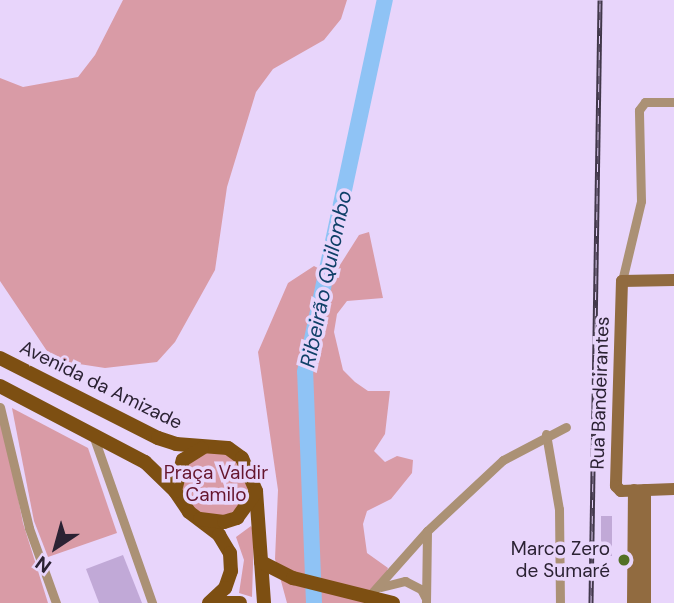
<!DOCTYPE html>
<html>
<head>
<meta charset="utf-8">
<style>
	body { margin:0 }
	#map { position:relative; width:674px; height:603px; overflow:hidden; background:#e8d5fb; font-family:"DM Sans",sans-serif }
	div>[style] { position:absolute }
	.green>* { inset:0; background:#d99ba6 }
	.round { border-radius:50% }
	.river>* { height:16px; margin:-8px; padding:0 8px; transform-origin:8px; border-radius:8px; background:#8fc3f5 }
	.building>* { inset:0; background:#c1a9d7; transform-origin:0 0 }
	.street>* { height:9px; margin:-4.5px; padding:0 4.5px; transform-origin:4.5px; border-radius:4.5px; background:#ab9175 }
	.secondary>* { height:12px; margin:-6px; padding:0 6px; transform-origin:6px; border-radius:6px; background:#916b40 }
	.primary>* { height:14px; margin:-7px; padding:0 7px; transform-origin:7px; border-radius:7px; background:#7d4f12 }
	.rail>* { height:5px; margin-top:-2.5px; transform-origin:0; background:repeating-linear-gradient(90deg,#e8d5fb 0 8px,#41374a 0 16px); box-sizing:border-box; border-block:2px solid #41374a }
	.dots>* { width:19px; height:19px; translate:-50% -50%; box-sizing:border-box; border:4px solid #e8d5fb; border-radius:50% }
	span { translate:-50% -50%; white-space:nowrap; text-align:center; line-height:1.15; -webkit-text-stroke:7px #e8d5fb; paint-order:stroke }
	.street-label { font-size:19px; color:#2b2233 }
	.park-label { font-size:19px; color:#66162e }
	.poi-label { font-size:19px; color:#2b2233 }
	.right { translate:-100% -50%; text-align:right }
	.water-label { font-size:21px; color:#0f4068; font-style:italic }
	.north { position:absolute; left:21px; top:512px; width:70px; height:70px; -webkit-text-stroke:5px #e8d5fb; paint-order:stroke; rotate:216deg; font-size:19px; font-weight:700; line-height:28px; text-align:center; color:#2b2233 }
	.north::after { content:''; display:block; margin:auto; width:24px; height:32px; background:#2b2233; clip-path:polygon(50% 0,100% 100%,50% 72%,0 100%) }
</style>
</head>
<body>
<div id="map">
	<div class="green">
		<i style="clip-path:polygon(123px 0,347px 0,341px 19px,324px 40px,273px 69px,256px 92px,227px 187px,215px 270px,175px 342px,157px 362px,105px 368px,53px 360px,0 281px,0 78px,23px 87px,78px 77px,95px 55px)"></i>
		<i style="clip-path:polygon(369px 232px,383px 298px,347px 301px,337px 314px,334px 332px,343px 370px,355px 382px,368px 391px,390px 391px,385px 434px,374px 451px,385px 462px,397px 456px,413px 460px,412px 473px,391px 499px,367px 511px,363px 524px,367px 553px,388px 568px,382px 584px,391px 583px,364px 603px,287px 603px,275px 559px,278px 490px,258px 352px,288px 283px,314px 266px,333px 276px,359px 235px)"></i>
		<i style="clip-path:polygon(0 407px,23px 523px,48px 603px,0 603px)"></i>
		<i style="clip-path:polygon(12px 408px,88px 448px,117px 533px,48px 557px,34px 521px)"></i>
		<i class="round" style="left:182px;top:451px;width:66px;height:66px"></i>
		<i style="clip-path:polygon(251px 526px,254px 532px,252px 597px,239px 593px,244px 560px,236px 537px)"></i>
	</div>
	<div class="river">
		<i style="left:314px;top:603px;width:231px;rotate:-92.2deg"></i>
		<i style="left:305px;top:372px;width:381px;rotate:-77.9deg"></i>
	</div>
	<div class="building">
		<i style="left:601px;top:516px;width:11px;height:40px"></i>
		<i style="clip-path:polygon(123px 555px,142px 603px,99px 603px,86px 569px)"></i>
	</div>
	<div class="street">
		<i style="left:622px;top:281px;width:82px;rotate:-76.6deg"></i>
		<i style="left:641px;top:201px;width:91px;rotate:-91.3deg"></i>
		<i style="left:639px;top:110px;width:10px;rotate:-53deg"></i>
		<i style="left:645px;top:102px;width:29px"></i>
		<i style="left:0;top:407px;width:124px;rotate:76.5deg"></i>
		<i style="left:29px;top:528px;width:80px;rotate:70.2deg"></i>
		<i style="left:546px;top:434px;width:76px;rotate:80.2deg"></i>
		<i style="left:559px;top:509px;width:94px;rotate:89.4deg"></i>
		<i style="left:93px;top:435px;width:178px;rotate:70.6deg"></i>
		<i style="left:427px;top:531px;width:104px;rotate:-43.1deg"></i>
		<i style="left:503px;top:460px;width:71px;rotate:-27.6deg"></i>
		<i style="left:381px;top:587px;width:25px;rotate:-14deg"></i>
		<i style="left:405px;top:581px;width:18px;rotate:27deg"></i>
		<i style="left:421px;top:589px;width:9px;rotate:63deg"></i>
		<i style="left:370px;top:595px;width:86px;rotate:-48.3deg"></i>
		<i style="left:427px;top:531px;width:72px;rotate:90.8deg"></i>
	</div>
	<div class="secondary">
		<i style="left:674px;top:280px;width:52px;rotate:178.9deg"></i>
		<i style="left:622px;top:281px;width:205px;rotate:91.7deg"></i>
		<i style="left:616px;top:486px;width:7px;rotate:45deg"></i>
		<i style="left:621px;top:491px;width:53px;rotate:-2.2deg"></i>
		<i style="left:633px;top:603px;width:113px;rotate:-89.5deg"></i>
		<i style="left:645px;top:603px;width:113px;rotate:-90deg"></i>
	</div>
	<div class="primary">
		<i style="left:0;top:358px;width:177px;rotate:26.9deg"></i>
		<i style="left:158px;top:438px;width:19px;rotate:18deg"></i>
		<i style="left:176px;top:444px;width:52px;rotate:4.4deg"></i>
		<i style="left:228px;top:448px;width:17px;rotate:36deg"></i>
		<i style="left:242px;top:458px;width:36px;rotate:67deg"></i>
		<i style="left:256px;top:491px;width:112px;rotate:85.9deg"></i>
		<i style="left:0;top:386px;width:164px;rotate:27.7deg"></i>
		<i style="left:145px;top:462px;width:42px;rotate:44deg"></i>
		<i style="left:175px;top:491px;width:25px;rotate:56deg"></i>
		<i style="left:189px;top:512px;width:38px;rotate:37deg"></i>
		<i style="left:219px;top:535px;width:21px;rotate:59deg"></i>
		<i style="left:230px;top:553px;width:18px;rotate:87deg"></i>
		<i style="left:231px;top:571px;width:18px;rotate:109deg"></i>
		<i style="left:225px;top:588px;width:22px;rotate:137deg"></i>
		<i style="left:175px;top:491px;width:32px;rotate:-76deg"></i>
		<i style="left:183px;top:460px;width:22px;rotate:-32deg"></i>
		<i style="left:200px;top:519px;width:24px;rotate:7deg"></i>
		<i style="left:224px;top:522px;width:14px;rotate:-17deg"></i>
		<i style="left:237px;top:518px;width:32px;rotate:-54deg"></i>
		<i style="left:261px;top:562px;width:36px;rotate:27deg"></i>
		<i style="left:293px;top:578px;width:103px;rotate:14deg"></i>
		<i style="left:211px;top:603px;width:29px"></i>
	</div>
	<div class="rail">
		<i style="left:591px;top:603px;width:603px;rotate:-89.14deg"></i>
	</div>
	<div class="dots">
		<i style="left:624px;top:560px;background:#537025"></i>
	</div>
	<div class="street-label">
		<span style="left:101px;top:385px;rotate:26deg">Avenida da Amizade</span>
		<span style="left:600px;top:393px;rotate:-88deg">Rua Bandeirantes</span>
	</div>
	<div class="park-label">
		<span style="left:216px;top:484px">Praça Valdir<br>Camilo</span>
	</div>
	<div class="poi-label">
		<span class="right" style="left:610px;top:560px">Marco Zero<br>de Sumaré</span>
	</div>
	<div class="water-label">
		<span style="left:326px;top:279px;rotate:-78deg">Ribeirão Quilombo</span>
	</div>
	<div class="north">N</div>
</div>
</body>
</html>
